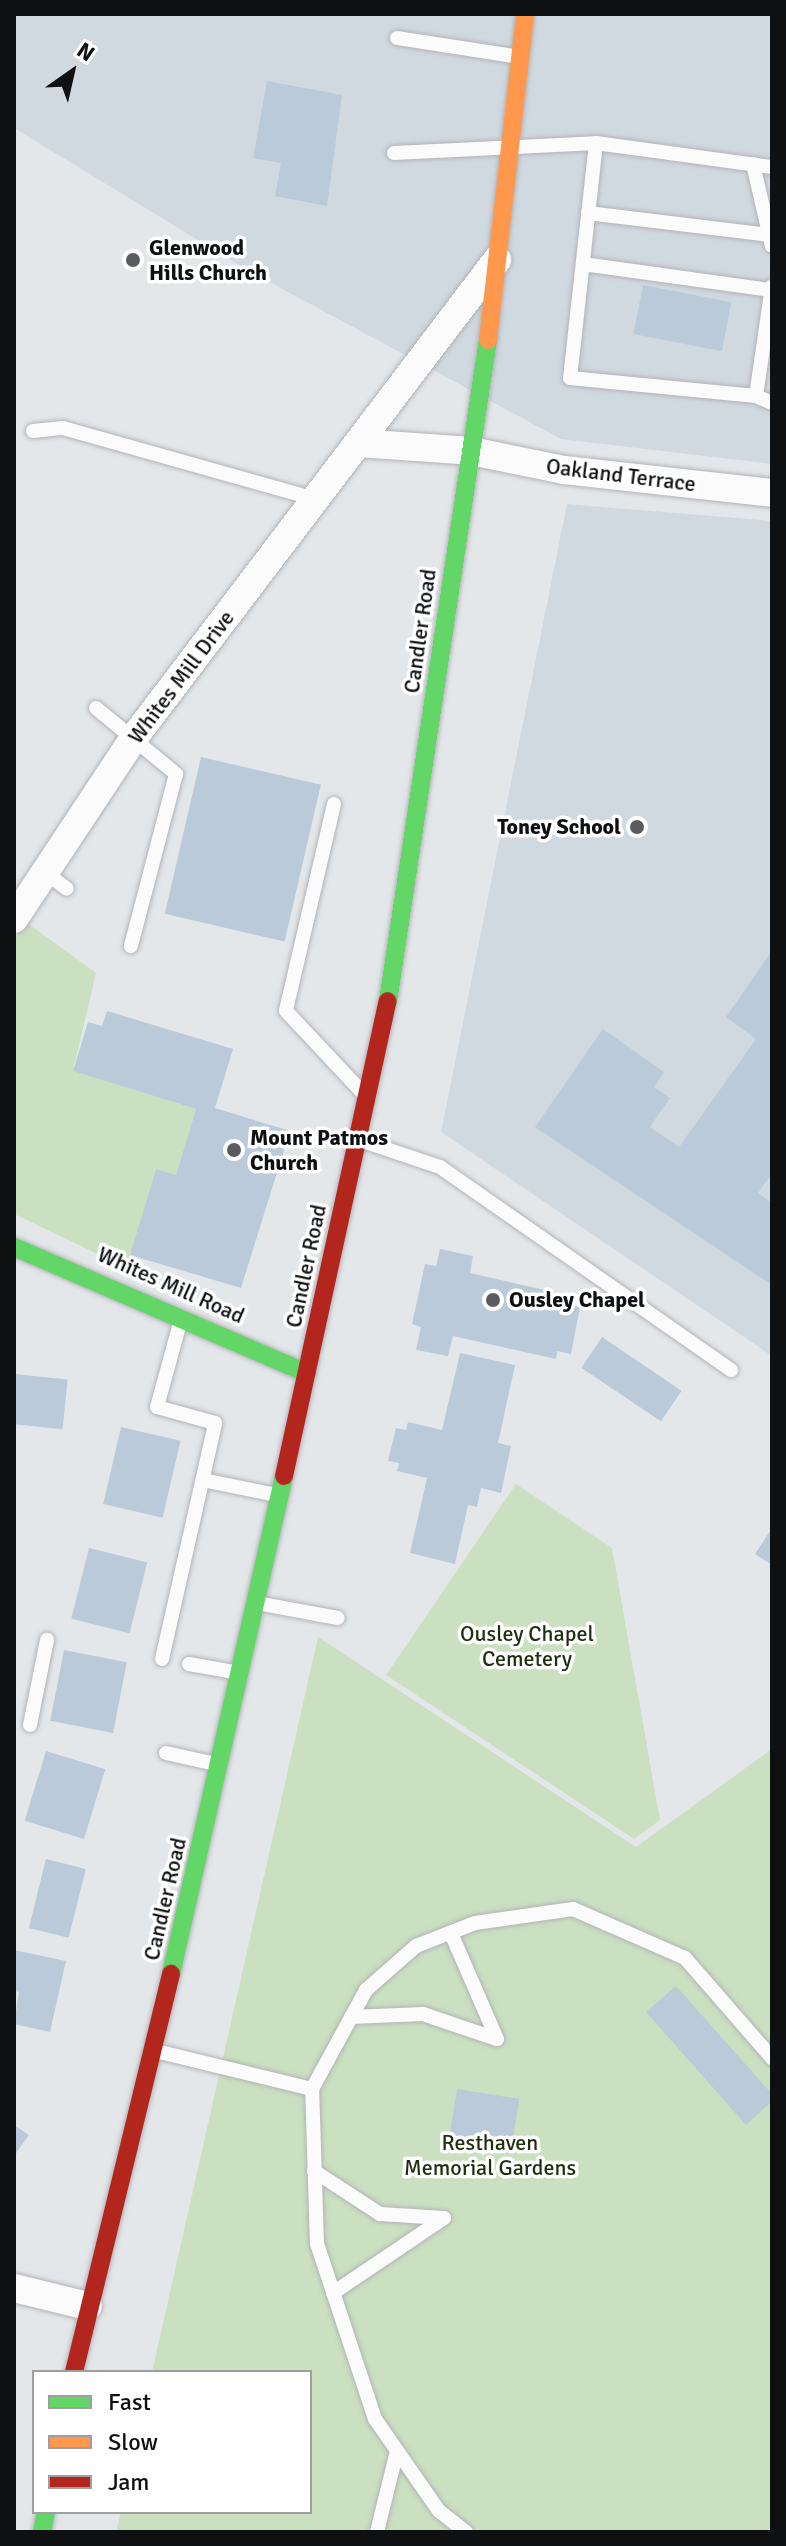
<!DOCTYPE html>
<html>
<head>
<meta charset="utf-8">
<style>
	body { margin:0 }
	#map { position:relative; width:786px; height:2546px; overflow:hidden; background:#e4e7ea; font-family:Signika,sans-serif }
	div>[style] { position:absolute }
	.built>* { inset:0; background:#d1d9e0 }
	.green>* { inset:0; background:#cbe0c0 }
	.building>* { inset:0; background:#bacad8; transform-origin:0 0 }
	.roads { filter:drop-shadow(0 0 2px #b2b4b7) drop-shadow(0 0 2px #b2b4b7) }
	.lane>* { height:14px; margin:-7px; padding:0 7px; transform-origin:7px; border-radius:7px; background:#fbfbfc }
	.street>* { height:28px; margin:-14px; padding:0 14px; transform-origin:14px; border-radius:14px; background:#fbfbfc }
	.fast>* { height:18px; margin:-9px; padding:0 9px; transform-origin:9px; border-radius:9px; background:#63d668 }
	.slow>* { height:18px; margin:-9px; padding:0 9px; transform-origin:9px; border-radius:9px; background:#ff974d }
	.jam>* { height:18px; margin:-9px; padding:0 9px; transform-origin:9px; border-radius:9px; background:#b3261e }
	.dots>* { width:22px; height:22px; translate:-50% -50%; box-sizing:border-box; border:4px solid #fff; border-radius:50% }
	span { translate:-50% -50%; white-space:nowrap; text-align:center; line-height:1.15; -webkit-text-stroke:7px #fff; paint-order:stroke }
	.poi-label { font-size:22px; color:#0e1012; font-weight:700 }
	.left { translate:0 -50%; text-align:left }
	.right { translate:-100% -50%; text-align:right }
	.street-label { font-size:22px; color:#0e1012 }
	.park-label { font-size:22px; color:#1e300f }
	.frame { position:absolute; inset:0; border:16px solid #0e1012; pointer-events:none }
	.legend { position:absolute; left:32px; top:2370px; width:280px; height:144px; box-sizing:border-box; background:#fff; border:2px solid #9f9fa0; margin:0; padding:10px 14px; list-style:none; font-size:24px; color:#0e1012 }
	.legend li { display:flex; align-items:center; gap:16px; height:40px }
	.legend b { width:40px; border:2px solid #9f9fa0 }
	.north { position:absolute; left:32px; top:32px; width:80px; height:80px; -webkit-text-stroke:6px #fff; paint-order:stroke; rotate:34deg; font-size:22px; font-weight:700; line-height:32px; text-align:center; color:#0e1012 }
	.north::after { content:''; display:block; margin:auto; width:28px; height:36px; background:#0e1012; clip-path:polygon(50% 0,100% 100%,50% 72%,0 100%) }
</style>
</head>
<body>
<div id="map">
	<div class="built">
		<i style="clip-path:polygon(14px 14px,772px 14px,772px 464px,561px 439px,247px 270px,14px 128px)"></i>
		<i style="clip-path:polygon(567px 504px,772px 521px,772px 1356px,441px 1132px)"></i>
	</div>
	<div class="green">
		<i style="clip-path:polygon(26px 922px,96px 973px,73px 1071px,196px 1109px,176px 1175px,156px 1169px,127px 1268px,14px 1214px,14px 941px)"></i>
		<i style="clip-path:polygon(516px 1484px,612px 1548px,660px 1820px,634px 1839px,386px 1675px)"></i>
		<i style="clip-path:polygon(318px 1637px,636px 1847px,772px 1749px,772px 2532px,116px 2532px,121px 2512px,310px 2512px,310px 2372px,152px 2372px)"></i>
	</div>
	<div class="building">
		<i style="clip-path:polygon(267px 81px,342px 95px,327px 206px,275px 196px,281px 163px,253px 158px)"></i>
		<i style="left:643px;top:285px;width:90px;height:50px;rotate:11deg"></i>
		<i style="left:201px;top:757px;width:123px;height:161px;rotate:13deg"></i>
		<i style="clip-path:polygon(772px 951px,772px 1173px,758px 1193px,772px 1203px,772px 1285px,535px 1127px,603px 1029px,664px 1072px,654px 1087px,670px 1098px,650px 1127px,679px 1147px,756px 1039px,726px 1017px)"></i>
		<i style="clip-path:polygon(107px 1011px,233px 1049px,215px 1108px,290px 1131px,241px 1288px,130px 1255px,156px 1169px,176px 1175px,196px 1109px,73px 1071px,88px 1022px,102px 1026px)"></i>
		<i style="clip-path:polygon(440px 1249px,473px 1256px,470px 1273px,571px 1296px,569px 1305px,580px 1307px,571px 1354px,557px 1351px,556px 1359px,453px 1336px,448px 1356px,416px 1350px,421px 1327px,412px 1324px,425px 1264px,436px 1266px)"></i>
		<i style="left:602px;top:1337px;width:96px;height:37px;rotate:34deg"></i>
		<i style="clip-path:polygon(460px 1353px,515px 1365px,498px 1443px,511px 1446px,501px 1493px,481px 1488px,477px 1507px,468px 1505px,455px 1564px,410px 1553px,427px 1478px,397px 1471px,399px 1463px,388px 1461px,396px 1428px,406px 1430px,408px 1422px,442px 1430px)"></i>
		<i style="left:15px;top:1374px;width:53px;height:50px;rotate:6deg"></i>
		<i style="left:121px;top:1427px;width:61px;height:79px;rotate:13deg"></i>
		<i style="clip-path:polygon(772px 1528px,772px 1565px,755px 1554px)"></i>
		<i style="left:89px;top:1548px;width:60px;height:73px;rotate:14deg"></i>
		<i style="left:64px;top:1650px;width:64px;height:72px;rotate:11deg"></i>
		<i style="left:46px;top:1751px;width:62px;height:73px;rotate:17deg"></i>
		<i style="left:46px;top:1859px;width:41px;height:71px;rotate:14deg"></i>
		<i style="clip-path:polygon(14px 1950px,66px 1961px,50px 2032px,14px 2024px,19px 1992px,14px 1991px)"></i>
		<i style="clip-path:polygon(676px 1986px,772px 2094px,772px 2101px,746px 2125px,646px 2012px)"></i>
		<i style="left:457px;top:2089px;width:63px;height:56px;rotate:9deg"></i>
		<i style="clip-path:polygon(14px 2125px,29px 2135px,14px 2156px)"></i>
	</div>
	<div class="roads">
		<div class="lane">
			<i style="left:397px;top:38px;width:124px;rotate:8.8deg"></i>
			<i style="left:596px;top:143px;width:236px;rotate:96.3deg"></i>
			<i style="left:570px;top:378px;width:187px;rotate:5.5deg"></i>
			<i style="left:756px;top:396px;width:17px;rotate:24deg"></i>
			<i style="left:394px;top:153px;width:202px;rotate:-2.8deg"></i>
			<i style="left:596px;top:143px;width:178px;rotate:7.8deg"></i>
			<i style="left:753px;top:164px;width:84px;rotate:77deg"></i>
			<i style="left:588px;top:213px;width:182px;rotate:6.9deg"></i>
			<i style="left:583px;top:264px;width:190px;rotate:7.9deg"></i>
			<i style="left:756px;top:396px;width:111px;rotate:-81.7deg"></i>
			<i style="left:33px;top:431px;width:30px;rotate:-6deg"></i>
			<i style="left:63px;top:428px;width:263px;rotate:15.7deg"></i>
			<i style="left:96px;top:708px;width:104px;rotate:39.5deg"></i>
			<i style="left:176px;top:774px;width:178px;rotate:104.7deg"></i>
			<i style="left:334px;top:804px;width:212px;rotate:103.1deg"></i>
			<i style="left:286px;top:1011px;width:114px;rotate:46.8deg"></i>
			<i style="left:46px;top:873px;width:26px;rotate:37deg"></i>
			<i style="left:360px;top:1140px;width:84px;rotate:18.6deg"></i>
			<i style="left:440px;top:1167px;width:355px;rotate:34.9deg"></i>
			<i style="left:203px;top:1480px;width:76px;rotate:11.5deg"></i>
			<i style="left:256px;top:1603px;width:83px;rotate:10.4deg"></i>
			<i style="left:162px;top:1659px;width:242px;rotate:-77.3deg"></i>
			<i style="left:215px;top:1423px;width:60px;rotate:-164.6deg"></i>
			<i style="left:157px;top:1407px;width:91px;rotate:-74.7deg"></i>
			<i style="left:189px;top:1664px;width:52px;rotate:10deg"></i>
			<i style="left:30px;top:1725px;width:87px;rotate:-78.7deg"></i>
			<i style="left:166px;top:1753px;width:55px;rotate:12.5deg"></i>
			<i style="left:351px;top:2017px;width:72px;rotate:-2.4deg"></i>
			<i style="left:423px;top:2014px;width:78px;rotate:18.7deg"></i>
			<i style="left:497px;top:2039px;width:116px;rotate:-113.5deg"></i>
			<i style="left:156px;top:2051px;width:161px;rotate:13.7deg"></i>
			<i style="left:314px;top:2171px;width:79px;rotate:33.1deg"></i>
			<i style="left:380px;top:2214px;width:64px;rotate:3.6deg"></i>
			<i style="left:333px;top:2293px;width:134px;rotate:-34deg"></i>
			<i style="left:377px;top:2532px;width:83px;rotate:-76.1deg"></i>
			<i style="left:466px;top:2532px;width:34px;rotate:-142deg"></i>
			<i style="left:439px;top:2511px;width:112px;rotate:-124.8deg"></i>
			<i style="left:375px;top:2419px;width:184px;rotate:-108.3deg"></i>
			<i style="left:317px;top:2244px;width:155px;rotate:-91.8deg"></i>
			<i style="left:312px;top:2089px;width:113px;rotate:-61.4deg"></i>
			<i style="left:366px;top:1990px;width:67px;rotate:-41.3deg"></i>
			<i style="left:416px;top:1946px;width:63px;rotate:-21.3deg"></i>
			<i style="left:475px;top:1923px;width:99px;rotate:-8.1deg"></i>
			<i style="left:573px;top:1909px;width:122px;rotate:23.6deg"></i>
			<i style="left:685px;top:1958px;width:133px;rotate:49deg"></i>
		</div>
		<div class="street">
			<i style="left:358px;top:443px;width:113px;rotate:4deg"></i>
			<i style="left:471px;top:451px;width:95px;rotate:11.5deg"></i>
			<i style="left:564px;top:470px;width:209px;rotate:6.3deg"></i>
			<i style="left:14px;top:919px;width:221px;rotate:-56.5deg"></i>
			<i style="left:136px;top:735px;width:597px;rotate:-52.77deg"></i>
			<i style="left:14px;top:2288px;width:76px;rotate:13.7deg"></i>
		</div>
		<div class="fast">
			<i style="left:388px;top:1001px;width:669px;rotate:-81.4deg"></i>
			<i style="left:14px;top:1247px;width:319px;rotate:23.3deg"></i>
			<i style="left:171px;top:1974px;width:511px;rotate:-77.22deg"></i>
			<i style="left:42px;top:2532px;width:20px;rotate:-79deg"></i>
		</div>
		<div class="slow">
			<i style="left:488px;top:340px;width:328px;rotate:-83.5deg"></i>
		</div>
		<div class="jam">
			<i style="left:284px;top:1476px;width:486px;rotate:-77.7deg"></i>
			<i style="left:74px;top:2372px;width:410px;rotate:-76.3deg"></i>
		</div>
	</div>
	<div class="dots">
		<i style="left:133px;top:260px;background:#595b5e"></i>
		<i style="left:637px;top:827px;background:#595b5e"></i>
		<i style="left:234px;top:1150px;background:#595b5e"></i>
		<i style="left:493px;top:1300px;background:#595b5e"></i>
	</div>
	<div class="poi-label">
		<span class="left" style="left:149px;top:260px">Glenwood<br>Hills Church</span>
		<span class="right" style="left:621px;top:827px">Toney School</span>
		<span class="left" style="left:250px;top:1150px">Mount Patmos<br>Church</span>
		<span class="left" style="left:509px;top:1300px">Ousley Chapel</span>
	</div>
	<div class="street-label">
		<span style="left:621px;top:475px;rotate:7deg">Oakland Terrace</span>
		<span style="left:420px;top:631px;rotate:-82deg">Candler Road</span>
		<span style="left:181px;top:677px;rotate:-53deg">Whites Mill Drive</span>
		<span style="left:306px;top:1266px;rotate:-78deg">Candler Road</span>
		<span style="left:171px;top:1285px;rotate:24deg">Whites Mill Road</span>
		<span style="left:165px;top:1899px;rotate:-77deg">Candler Road</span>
	</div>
	<div class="park-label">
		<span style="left:527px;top:1646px">Ousley Chapel<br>Cemetery</span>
		<span style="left:490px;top:2155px">Resthaven<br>Memorial Gardens</span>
	</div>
	<div class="frame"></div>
	<ul class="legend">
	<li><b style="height:10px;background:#63d668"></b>Fast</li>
	<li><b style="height:10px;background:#ff974d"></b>Slow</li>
	<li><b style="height:10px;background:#b3261e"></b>Jam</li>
	</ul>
	<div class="north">N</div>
</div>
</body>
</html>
